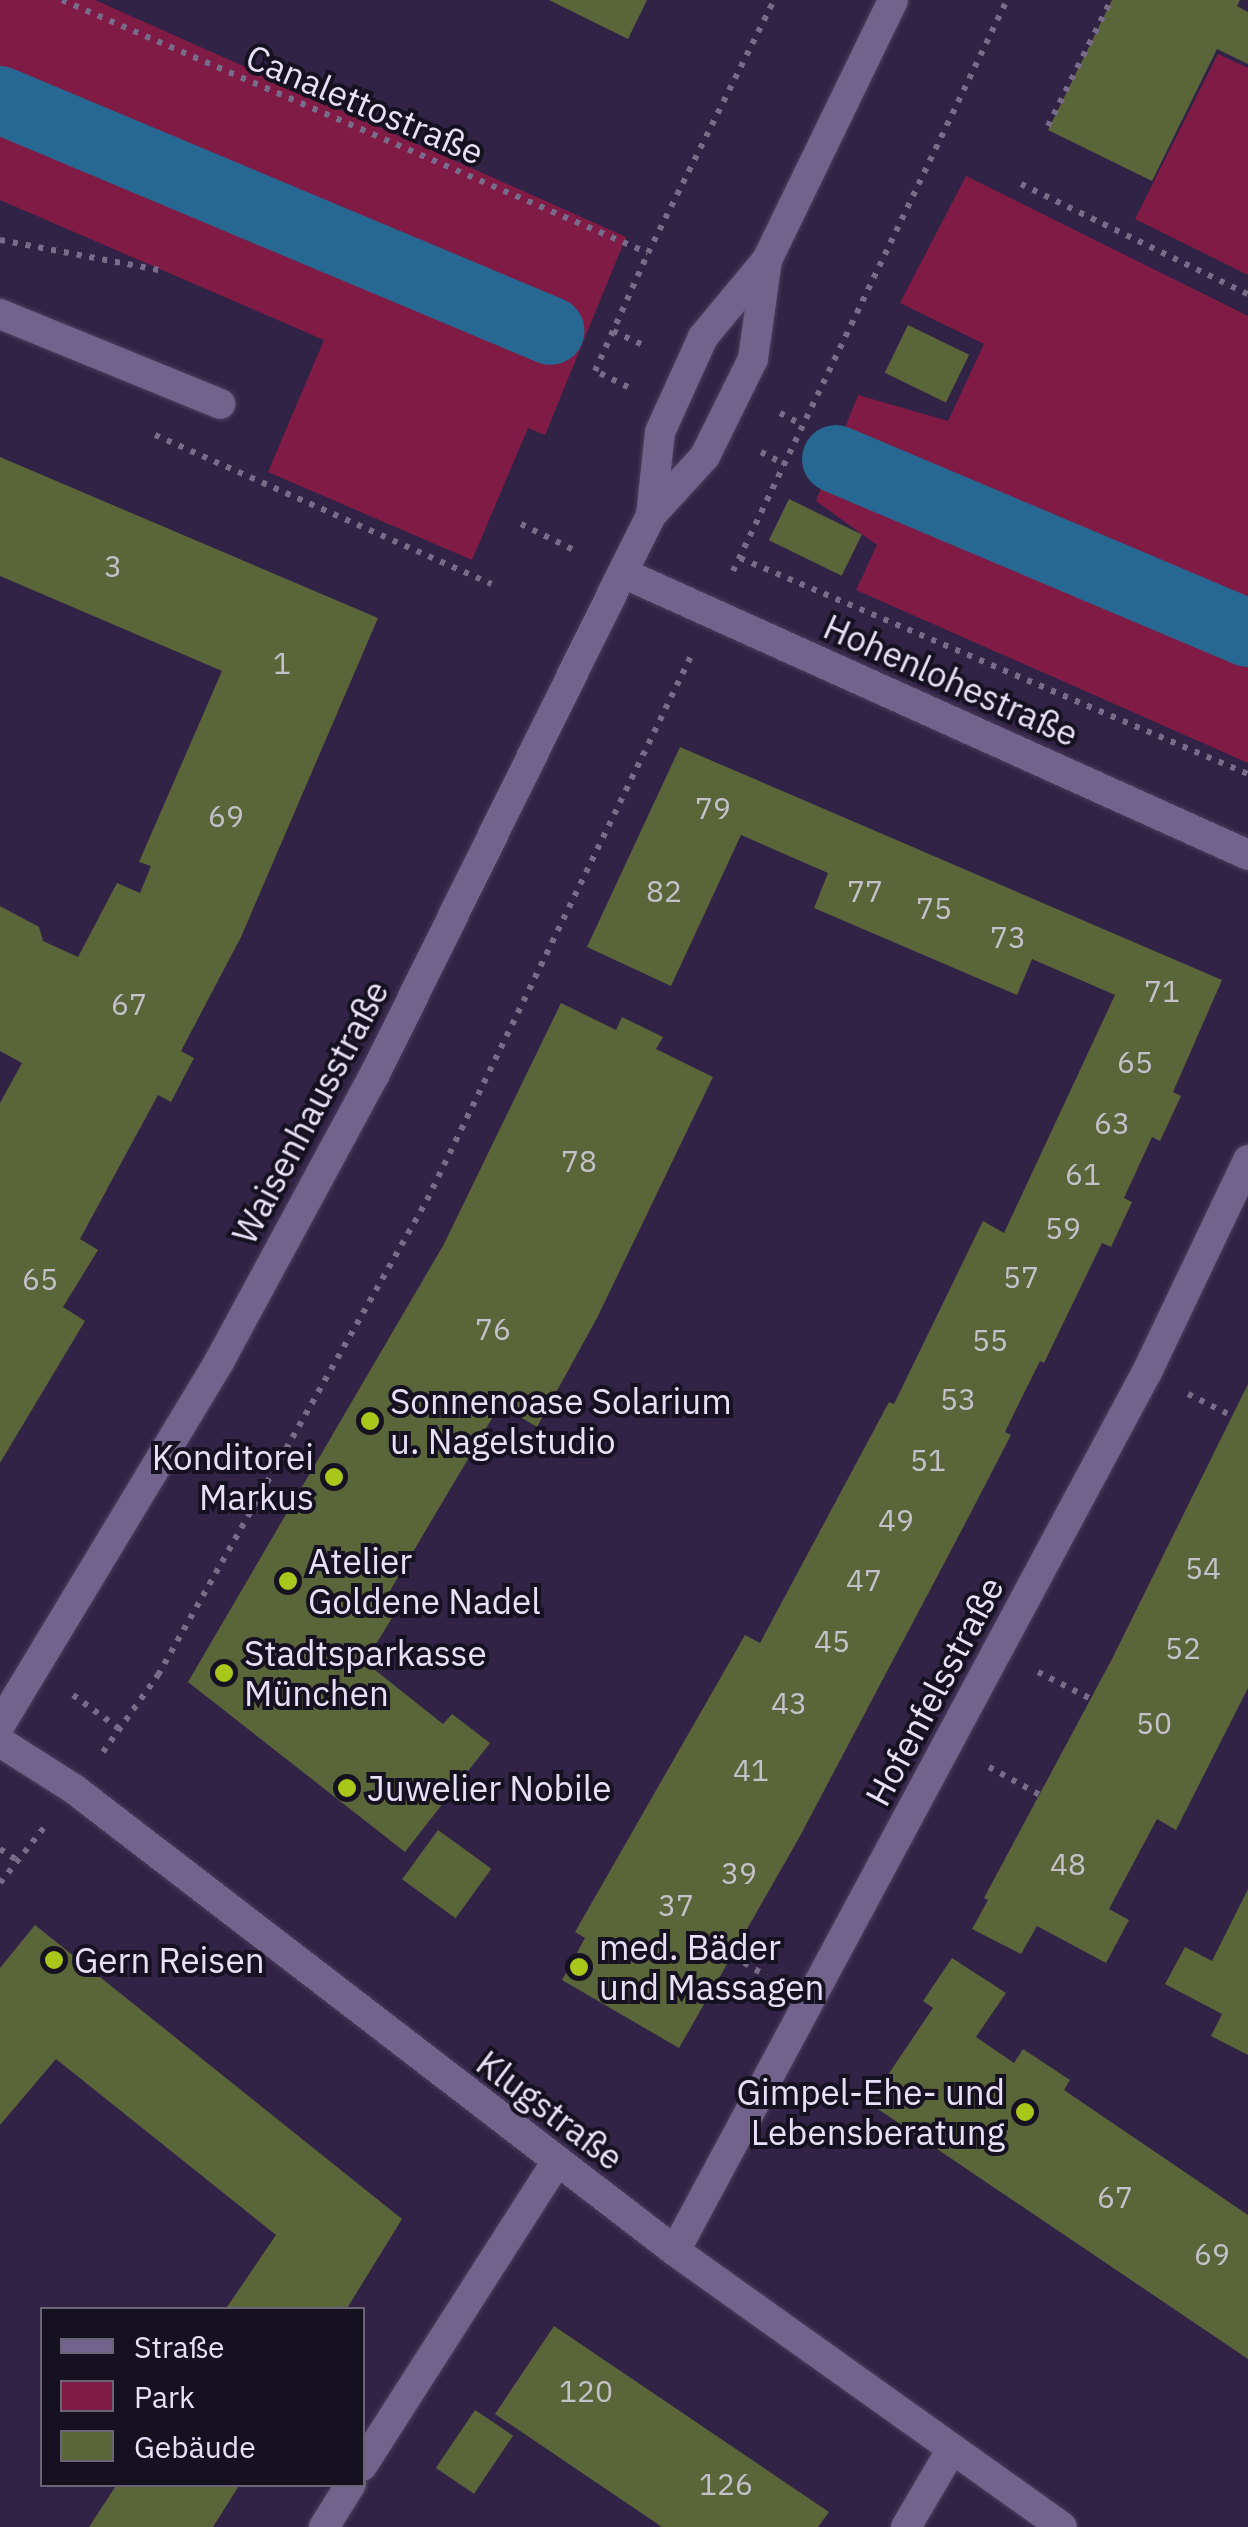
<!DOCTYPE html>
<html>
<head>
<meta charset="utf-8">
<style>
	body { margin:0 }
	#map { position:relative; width:1248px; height:2527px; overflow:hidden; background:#312346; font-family:"IBM Plex Sans",sans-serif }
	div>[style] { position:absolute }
	.green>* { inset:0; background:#801b45 }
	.canal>* { height:68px; margin:-34px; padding:0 34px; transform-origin:34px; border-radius:34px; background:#266891 }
	.building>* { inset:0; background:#5a653a; transform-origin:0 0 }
	.path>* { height:6px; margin-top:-3px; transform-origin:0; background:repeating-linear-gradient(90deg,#776c8a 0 5px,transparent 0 13px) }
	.roads { filter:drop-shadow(0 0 2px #4a3e5d) drop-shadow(0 0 2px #4a3e5d) }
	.street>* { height:30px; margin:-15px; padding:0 15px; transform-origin:15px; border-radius:15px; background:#71638b }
	.secondary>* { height:30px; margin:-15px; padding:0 15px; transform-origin:15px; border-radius:15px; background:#71638b }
	.dots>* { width:28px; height:28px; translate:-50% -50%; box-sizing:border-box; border:5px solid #161120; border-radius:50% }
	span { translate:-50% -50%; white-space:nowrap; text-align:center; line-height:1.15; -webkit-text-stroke:8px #161120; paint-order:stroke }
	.number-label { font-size:30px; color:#c4c1c8 }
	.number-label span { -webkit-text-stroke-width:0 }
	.street-label { font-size:35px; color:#e7e0f7 }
	.poi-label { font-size:35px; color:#e7e0f7 }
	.left { translate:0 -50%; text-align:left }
	.right { translate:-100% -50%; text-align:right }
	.legend { position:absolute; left:40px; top:2307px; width:325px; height:180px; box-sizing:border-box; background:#161120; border:2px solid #6a6476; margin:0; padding:12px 18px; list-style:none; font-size:30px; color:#e7e0f7 }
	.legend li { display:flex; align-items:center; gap:20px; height:50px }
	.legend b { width:50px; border:2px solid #6a6476 }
</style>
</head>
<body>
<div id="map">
	<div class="green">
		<i style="clip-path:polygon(0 0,95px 0,626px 237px,545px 435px,528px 428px,472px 560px,268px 472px,324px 340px,0 200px)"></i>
		<i style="clip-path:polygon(1218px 54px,1248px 68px,1248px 275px,1135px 219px)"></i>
		<i style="clip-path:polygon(966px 176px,1248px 316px,1248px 763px,856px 590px,877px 545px,816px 501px,858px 395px,948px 421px,984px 344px,900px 303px)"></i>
	</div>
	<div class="canal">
		<i style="left:0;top:100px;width:597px;rotate:22.75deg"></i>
		<i style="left:836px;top:459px;width:447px;rotate:22.9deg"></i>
	</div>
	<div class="building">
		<i style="clip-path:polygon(549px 0,647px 0,628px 39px)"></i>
		<i style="clip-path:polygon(1112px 0,1240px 0,1237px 6px,1248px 12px,1248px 64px,1217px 49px,1152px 181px,1048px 130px)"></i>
		<i style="left:908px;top:325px;width:68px;height:53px;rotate:26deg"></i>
		<i style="clip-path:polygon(0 457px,378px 618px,241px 937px,181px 1051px,194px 1058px,171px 1102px,158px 1095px,80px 1239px,98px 1250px,63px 1307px,85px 1321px,0 1463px,0 1103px,22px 1063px,0 1051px,0 906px,39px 927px,43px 941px,78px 957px,117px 883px,140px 893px,151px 866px,139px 862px,222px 671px,0 576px)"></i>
		<i style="left:789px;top:499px;width:81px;height:46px;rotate:26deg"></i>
		<i style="clip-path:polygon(680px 747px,1222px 980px,1173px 1092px,1181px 1096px,1160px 1141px,1152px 1137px,1124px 1198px,1132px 1202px,1111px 1247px,1102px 1243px,1044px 1363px,1040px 1361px,1023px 1395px,1005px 1432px,1011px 1435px,967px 1520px,799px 1838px,679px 2048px,562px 1980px,585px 1938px,575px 1932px,745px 1635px,760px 1643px,889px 1402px,894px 1404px,983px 1221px,1004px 1233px,1115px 995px,1032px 959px,1017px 995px,814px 908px,828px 873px,741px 835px,671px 986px,587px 947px)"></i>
		<i style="clip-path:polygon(561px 1003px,616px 1030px,622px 1017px,663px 1037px,656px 1049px,713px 1077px,597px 1318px,537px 1427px,500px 1405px,378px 1611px,392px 1618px,365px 1662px,443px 1724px,452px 1714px,490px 1743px,405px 1852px,188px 1682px,444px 1244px)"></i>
		<i style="clip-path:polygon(1248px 1384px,1248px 1688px,1176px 1830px,1157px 1819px,1109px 1909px,1129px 1920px,1106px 1963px,1037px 1926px,1021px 1954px,972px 1929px,988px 1900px,984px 1898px,1112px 1659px)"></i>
		<i style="left:438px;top:1830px;width:66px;height:61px;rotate:36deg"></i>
		<i style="clip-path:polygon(1248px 1889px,1248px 2055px,1211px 2036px,1222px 2014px,1165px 1984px,1185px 1947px,1212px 1961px)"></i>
		<i style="clip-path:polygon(35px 1925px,402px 2219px,346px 2310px,225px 2310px,276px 2235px,56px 2059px,0 2125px,0 1968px)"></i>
		<i style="clip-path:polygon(952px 1958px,1006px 1993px,976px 2037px,1014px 2063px,1023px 2049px,1070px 2080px,1064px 2090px,1248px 2215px,1248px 2359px,869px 2103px,933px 2008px,923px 2001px)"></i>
		<i style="clip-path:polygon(554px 2326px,829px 2512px,818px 2527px,662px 2527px,495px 2414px)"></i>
		<i style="left:475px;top:2410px;width:46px;height:70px;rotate:34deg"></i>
		<i style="clip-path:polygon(117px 2484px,240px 2484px,213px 2527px,89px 2527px)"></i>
	</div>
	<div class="path">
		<i style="left:62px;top:0;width:638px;rotate:23.35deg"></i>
		<i style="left:1048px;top:126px;width:141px;rotate:-63.4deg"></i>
		<i style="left:1021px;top:184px;width:252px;rotate:25.9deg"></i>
		<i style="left:0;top:240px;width:167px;rotate:10.7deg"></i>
		<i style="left:613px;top:331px;width:38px;rotate:25deg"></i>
		<i style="left:628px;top:387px;width:37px;rotate:-154deg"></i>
		<i style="left:595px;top:371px;width:129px;rotate:-65.8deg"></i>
		<i style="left:648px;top:253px;width:283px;rotate:-63.5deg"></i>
		<i style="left:780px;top:413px;width:26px;rotate:28deg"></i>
		<i style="left:155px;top:435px;width:368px;rotate:23.9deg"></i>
		<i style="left:761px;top:452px;width:27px;rotate:27deg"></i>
		<i style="left:521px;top:524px;width:64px;rotate:26.2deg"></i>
		<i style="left:740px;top:558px;width:552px;rotate:23.04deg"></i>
		<i style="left:733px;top:571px;width:633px;rotate:-64.37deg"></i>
		<i style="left:1188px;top:1394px;width:49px;rotate:26.6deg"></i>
		<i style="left:1038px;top:1672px;width:59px;rotate:27deg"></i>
		<i style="left:73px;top:1695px;width:59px;rotate:36.1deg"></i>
		<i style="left:103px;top:1752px;width:95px;rotate:-54.5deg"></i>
		<i style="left:158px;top:1675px;width:546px;rotate:-60.48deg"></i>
		<i style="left:427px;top:1200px;width:607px;rotate:-64.11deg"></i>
		<i style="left:989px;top:1767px;width:58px;rotate:28.8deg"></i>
		<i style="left:0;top:1849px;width:20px;rotate:33deg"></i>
		<i style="left:0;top:1883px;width:74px;rotate:-51.6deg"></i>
		<i style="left:733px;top:1956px;width:39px;rotate:31deg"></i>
	</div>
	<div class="roads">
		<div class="street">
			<i style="left:0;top:314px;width:238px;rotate:22.2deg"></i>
			<i style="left:623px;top:573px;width:686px;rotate:24.28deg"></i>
			<i style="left:0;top:1742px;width:88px;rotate:32.4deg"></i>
			<i style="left:74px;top:1789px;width:758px;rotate:37.55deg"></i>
			<i style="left:675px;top:2251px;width:475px;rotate:35.5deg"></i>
			<i style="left:675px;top:2251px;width:998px;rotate:-61.77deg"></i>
			<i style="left:1147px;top:1372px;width:235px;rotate:-64.5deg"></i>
			<i style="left:362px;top:2466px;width:360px;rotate:-57.4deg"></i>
			<i style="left:324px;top:2527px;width:51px;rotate:-57.9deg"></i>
			<i style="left:906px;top:2527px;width:91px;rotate:-59.5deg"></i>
		</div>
		<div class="secondary">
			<i style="left:651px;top:515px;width:83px;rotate:-83.8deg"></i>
			<i style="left:660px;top:432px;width:104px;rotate:-65.6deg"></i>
			<i style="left:703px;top:337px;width:100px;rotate:-50.3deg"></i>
			<i style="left:767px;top:260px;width:289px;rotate:-64.1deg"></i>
			<i style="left:0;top:1725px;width:424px;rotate:-58.9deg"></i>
			<i style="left:219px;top:1362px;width:328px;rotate:-61.6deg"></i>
			<i style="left:375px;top:1074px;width:623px;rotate:-63.72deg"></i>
			<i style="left:651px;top:515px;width:80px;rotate:-47.5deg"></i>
			<i style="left:705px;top:456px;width:108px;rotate:-63.7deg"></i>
			<i style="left:753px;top:359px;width:100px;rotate:-82deg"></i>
		</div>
	</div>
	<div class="dots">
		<i style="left:370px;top:1421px;background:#a9c71b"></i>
		<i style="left:334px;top:1477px;background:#a9c71b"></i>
		<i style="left:288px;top:1581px;background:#a9c71b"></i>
		<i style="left:224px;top:1673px;background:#a9c71b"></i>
		<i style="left:347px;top:1788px;background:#a9c71b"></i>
		<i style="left:54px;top:1960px;background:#a9c71b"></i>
		<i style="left:579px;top:1967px;background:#a9c71b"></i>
		<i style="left:1025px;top:2112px;background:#a9c71b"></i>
	</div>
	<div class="number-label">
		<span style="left:113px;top:566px">3</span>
		<span style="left:282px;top:663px">1</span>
		<span style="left:713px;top:808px">79</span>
		<span style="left:226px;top:816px">69</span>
		<span style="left:664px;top:891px">82</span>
		<span style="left:865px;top:891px">77</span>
		<span style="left:934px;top:908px">75</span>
		<span style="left:1008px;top:937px">73</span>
		<span style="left:1162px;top:991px">71</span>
		<span style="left:129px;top:1004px">67</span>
		<span style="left:1135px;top:1062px">65</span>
		<span style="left:1112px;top:1123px">63</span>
		<span style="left:579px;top:1161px">78</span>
		<span style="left:1083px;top:1174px">61</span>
		<span style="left:1063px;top:1228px">59</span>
		<span style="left:1021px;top:1277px">57</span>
		<span style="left:40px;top:1279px">65</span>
		<span style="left:493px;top:1329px">76</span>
		<span style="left:990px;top:1340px">55</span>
		<span style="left:958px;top:1399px">53</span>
		<span style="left:928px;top:1460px">51</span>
		<span style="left:896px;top:1520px">49</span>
		<span style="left:1203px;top:1568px">54</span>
		<span style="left:864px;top:1580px">47</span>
		<span style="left:832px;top:1641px">45</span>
		<span style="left:1183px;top:1648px">52</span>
		<span style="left:789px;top:1703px">43</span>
		<span style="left:1154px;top:1723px">50</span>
		<span style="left:751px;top:1770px">41</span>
		<span style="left:1068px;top:1864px">48</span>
		<span style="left:739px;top:1873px">39</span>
		<span style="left:676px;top:1905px">37</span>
		<span style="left:1115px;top:2197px">67</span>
		<span style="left:1212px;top:2254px">69</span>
		<span style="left:586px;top:2391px">120</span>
		<span style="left:726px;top:2484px">126</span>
	</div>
	<div class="street-label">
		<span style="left:365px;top:104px;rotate:23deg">Canalettostraße</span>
		<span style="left:951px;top:680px;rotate:24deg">Hohenlohestraße</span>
		<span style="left:310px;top:1112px;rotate:-62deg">Waisenhausstraße</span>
		<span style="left:934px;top:1691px;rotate:-62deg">Hofenfelsstraße</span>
		<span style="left:550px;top:2110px;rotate:37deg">Klugstraße</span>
	</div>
	<div class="poi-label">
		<span class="left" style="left:390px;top:1421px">Sonnenoase Solarium<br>u. Nagelstudio</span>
		<span class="right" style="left:314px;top:1477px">Konditorei<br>Markus</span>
		<span class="left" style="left:308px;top:1581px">Atelier<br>Goldene Nadel</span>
		<span class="left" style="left:244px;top:1673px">Stadtsparkasse<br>München</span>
		<span class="left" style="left:367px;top:1788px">Juwelier Nobile</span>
		<span class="left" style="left:599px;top:1967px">med. Bäder<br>und Massagen</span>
		<span class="left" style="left:74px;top:1960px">Gern Reisen</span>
		<span class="right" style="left:1005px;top:2112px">Gimpel-Ehe- und<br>Lebensberatung</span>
	</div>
	<ul class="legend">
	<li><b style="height:12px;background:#71638b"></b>Straße</li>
	<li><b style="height:28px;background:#801b45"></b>Park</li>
	<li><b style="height:28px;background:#5a653a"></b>Gebäude</li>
	</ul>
</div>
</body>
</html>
